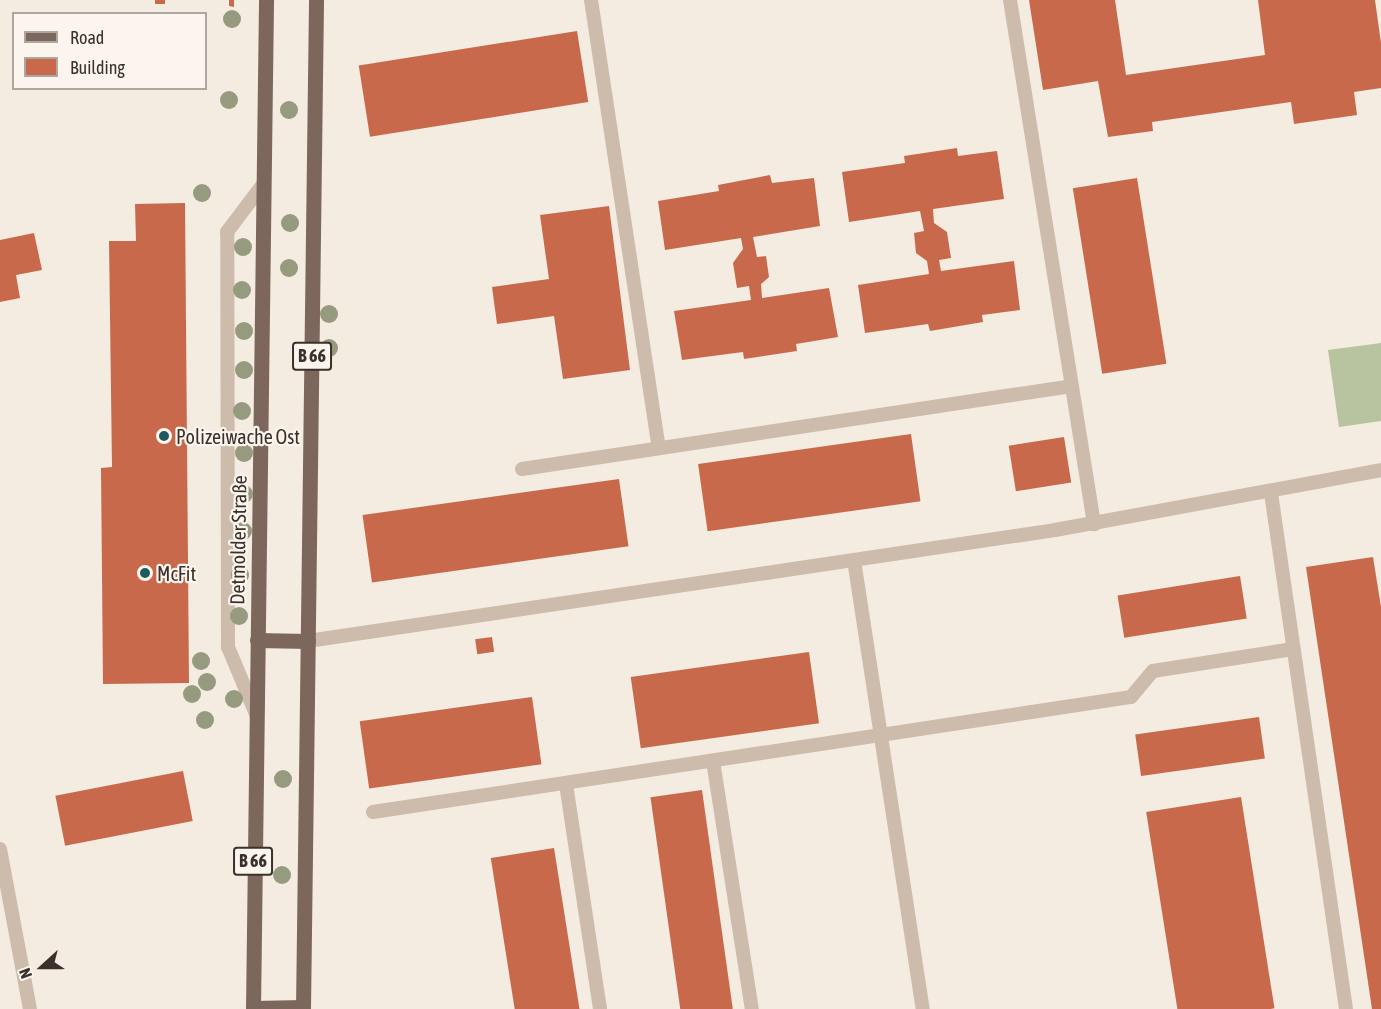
<!DOCTYPE html>
<html>
<head>
<meta charset="utf-8">
<style>
	body { margin:0 }
	#map { position:relative; width:1381px; height:1009px; overflow:hidden; background:#f4ebe1; font-family:"Asap Condensed",sans-serif }
	div>[style] { position:absolute }
	.green>* { inset:0; background:#b8c4a0 }
	.building>* { inset:0; background:#c8694b; transform-origin:0 0 }
	.service>* { height:14px; margin:-7px; padding:0 7px; transform-origin:7px; border-radius:7px; background:#cdbbac }
	.primary>* { height:15px; margin:-7.5px; padding:0 7.5px; transform-origin:7.5px; border-radius:7.5px; background:#7d675c }
	.trees>* { width:18px; height:18px; margin:-9px; border-radius:50%; background:#969b7f }
	.dots>* { width:16px; height:16px; translate:-50% -50%; box-sizing:border-box; border:3px solid #fbf5ee; border-radius:50% }
	span { translate:-50% -50%; white-space:nowrap; text-align:center; line-height:1.15; -webkit-text-stroke:4.5px #fbf5ee; paint-order:stroke }
	.shield-label span { padding:2px 4px; background:#fbf5ee; border:2px solid; border-radius:4px; -webkit-text-stroke-width:0 }
	.shield-label { font-size:18px; color:#3b302b; font-weight:700 }
	.poi-label { font-size:20px; color:#3b302b }
	.left { translate:0 -50%; text-align:left }
	.street-label { font-size:20px; color:#3b302b }
	.legend { position:absolute; left:12px; top:12px; width:195px; height:78px; box-sizing:border-box; background:#fbf5ee; border:2px solid #aea6a0; margin:0; padding:8px 10px; list-style:none; font-size:18px; color:#3b302b }
	.legend li { display:flex; align-items:center; gap:12px; height:30px }
	.legend b { width:30px; border:2px solid #aea6a0 }
	.north { position:absolute; left:12px; top:937px; width:60px; height:60px; -webkit-text-stroke:4px #fbf5ee; paint-order:stroke; rotate:249deg; font-size:16px; font-weight:700; line-height:24px; text-align:center; color:#3b302b }
	.north::after { content:''; display:block; margin:auto; width:21px; height:27px; background:#3b302b; clip-path:polygon(50% 0,100% 100%,50% 72%,0 100%) }
</style>
</head>
<body>
<div id="map">
	<div class="green">
		<i style="clip-path:polygon(1381px 343px,1381px 421px,1339px 427px,1328px 350px)"></i>
	</div>
	<div class="building">
		<i style="left:155px;top:0;width:10px;height:4px"></i>
		<i style="clip-path:polygon(229px 0,234px 0,234px 7px,229px 6px)"></i>
		<i style="clip-path:polygon(1029px 0,1115px 0,1126px 75px,1265px 55px,1258px 0,1375px 0,1381px 43px,1381px 88px,1354px 92px,1357px 115px,1294px 124px,1291px 102px,1152px 122px,1153px 131px,1108px 137px,1098px 81px,1043px 90px)"></i>
		<i style="left:577px;top:31px;width:72px;height:221px;rotate:81deg"></i>
		<i style="clip-path:polygon(957px 148px,958px 156px,997px 151px,1004px 199px,933px 209px,934px 223px,947px 232px,951px 258px,939px 260px,941px 271px,1014px 261px,1020px 310px,982px 315px,983px 322px,930px 331px,928px 324px,865px 333px,858px 285px,929px 274px,927px 261px,916px 253px,914px 233px,924px 231px,920px 211px,849px 222px,842px 172px,905px 163px,904px 156px)"></i>
		<i style="clip-path:polygon(770px 175px,772px 183px,814px 178px,820px 226px,753px 237px,757px 257px,766px 256px,769px 277px,761px 284px,762px 298px,829px 288px,838px 337px,796px 344px,797px 351px,744px 359px,743px 352px,682px 360px,674px 311px,751px 300px,749px 286px,737px 288px,733px 263px,743px 249px,741px 238px,665px 250px,658px 201px,719px 191px,718px 185px)"></i>
		<i style="left:1137px;top:178px;width:188px;height:65px;rotate:81deg"></i>
		<i style="clip-path:polygon(185px 203px,189px 683px,103px 684px,101px 468px,112px 467px,109px 241px,136px 241px,135px 204px)"></i>
		<i style="clip-path:polygon(609px 206px,630px 370px,563px 379px,554px 316px,497px 324px,492px 287px,549px 279px,540px 215px)"></i>
		<i style="clip-path:polygon(34px 233px,42px 270px,16px 275px,20px 298px,0 302px,0 240px)"></i>
		<i style="left:911px;top:434px;width:68px;height:215px;rotate:82deg"></i>
		<i style="left:1064px;top:437px;width:46px;height:56px;rotate:81deg"></i>
		<i style="left:619px;top:479px;width:68px;height:259px;rotate:82deg"></i>
		<i style="clip-path:polygon(1373px 557px,1381px 607px,1381px 1009px,1372px 1009px,1306px 567px)"></i>
		<i style="left:1240px;top:576px;width:43px;height:124px;rotate:81deg"></i>
		<i style="left:492px;top:637px;width:15px;height:17px;rotate:82deg"></i>
		<i style="left:809px;top:652px;width:72px;height:180px;rotate:82deg"></i>
		<i style="left:532px;top:697px;width:68px;height:174px;rotate:82deg"></i>
		<i style="left:1259px;top:717px;width:42px;height:125px;rotate:82deg"></i>
		<i style="left:183px;top:771px;width:51px;height:130px;rotate:79deg"></i>
		<i style="left:702px;top:790px;width:221px;height:52px;rotate:82deg"></i>
		<i style="left:1241px;top:797px;width:214px;height:96px;rotate:81deg"></i>
		<i style="left:554px;top:848px;width:163px;height:64px;rotate:81deg"></i>
	</div>
	<div class="service">
		<i style="left:591px;top:0;width:453px;rotate:81.4deg"></i>
		<i style="left:1010px;top:0;width:531px;rotate:80.89deg"></i>
		<i style="left:522px;top:469px;width:556px;rotate:-8.58deg"></i>
		<i style="left:1271px;top:493px;width:521px;rotate:81.73deg"></i>
		<i style="left:854px;top:560px;width:454px;rotate:81.3deg"></i>
		<i style="left:308px;top:641px;width:755px;rotate:-8.45deg"></i>
		<i style="left:1055px;top:530px;width:331px;rotate:-10.4deg"></i>
		<i style="left:256px;top:714px;width:73px;rotate:-112.7deg"></i>
		<i style="left:228px;top:647px;width:415px;rotate:-90.1deg"></i>
		<i style="left:227px;top:232px;width:61px;rotate:-52.9deg"></i>
		<i style="left:713px;top:761px;width:251px;rotate:81.1deg"></i>
		<i style="left:566px;top:784px;width:228px;rotate:81.4deg"></i>
		<i style="left:373px;top:812px;width:767px;rotate:-8.63deg"></i>
		<i style="left:1131px;top:697px;width:34px;rotate:-50deg"></i>
		<i style="left:1153px;top:671px;width:142px;rotate:-8.9deg"></i>
		<i style="left:0;top:849px;width:163px;rotate:79.4deg"></i>
	</div>
	<div class="primary">
		<i style="left:257px;top:640px;width:51px;rotate:1.1deg"></i>
		<i style="left:253px;top:1008px;width:50px;rotate:-1.1deg"></i>
		<i style="left:253px;top:1009px;width:1009px;rotate:-89.26deg"></i>
		<i style="left:303px;top:1009px;width:1009px;rotate:-89.26deg"></i>
	</div>
	<div class="trees">
		<i style="left:232px;top:19px"></i>
		<i style="left:229px;top:100px"></i>
		<i style="left:289px;top:110px"></i>
		<i style="left:202px;top:193px"></i>
		<i style="left:290px;top:223px"></i>
		<i style="left:243px;top:247px"></i>
		<i style="left:289px;top:268px"></i>
		<i style="left:242px;top:290px"></i>
		<i style="left:329px;top:314px"></i>
		<i style="left:244px;top:331px"></i>
		<i style="left:329px;top:348px"></i>
		<i style="left:244px;top:370px"></i>
		<i style="left:242px;top:411px"></i>
		<i style="left:244px;top:453px"></i>
		<i style="left:244px;top:494px"></i>
		<i style="left:243px;top:531px"></i>
		<i style="left:240px;top:575px"></i>
		<i style="left:239px;top:616px"></i>
		<i style="left:201px;top:661px"></i>
		<i style="left:207px;top:682px"></i>
		<i style="left:192px;top:694px"></i>
		<i style="left:234px;top:699px"></i>
		<i style="left:205px;top:720px"></i>
		<i style="left:283px;top:779px"></i>
		<i style="left:282px;top:875px"></i>
	</div>
	<div class="dots">
		<i style="left:164px;top:436px;background:#1f5a5e"></i>
		<i style="left:145px;top:573px;background:#1f5a5e"></i>
	</div>
	<div class="shield-label">
		<span style="left:312px;top:356px">B 66</span>
		<span style="left:253px;top:861px">B 66</span>
	</div>
	<div class="poi-label">
		<span class="left" style="left:176px;top:436px">Polizeiwache Ost</span>
		<span class="left" style="left:157px;top:573px">McFit</span>
	</div>
	<div class="street-label">
		<span style="left:238px;top:540px;rotate:-89deg">Detmolder Straße</span>
	</div>
	<ul class="legend">
	<li><b style="height:8px;background:#7d675c"></b>Road</li>
	<li><b style="height:16px;background:#c8694b"></b>Building</li>
	</ul>
	<div class="north">N</div>
</div>
</body>
</html>
